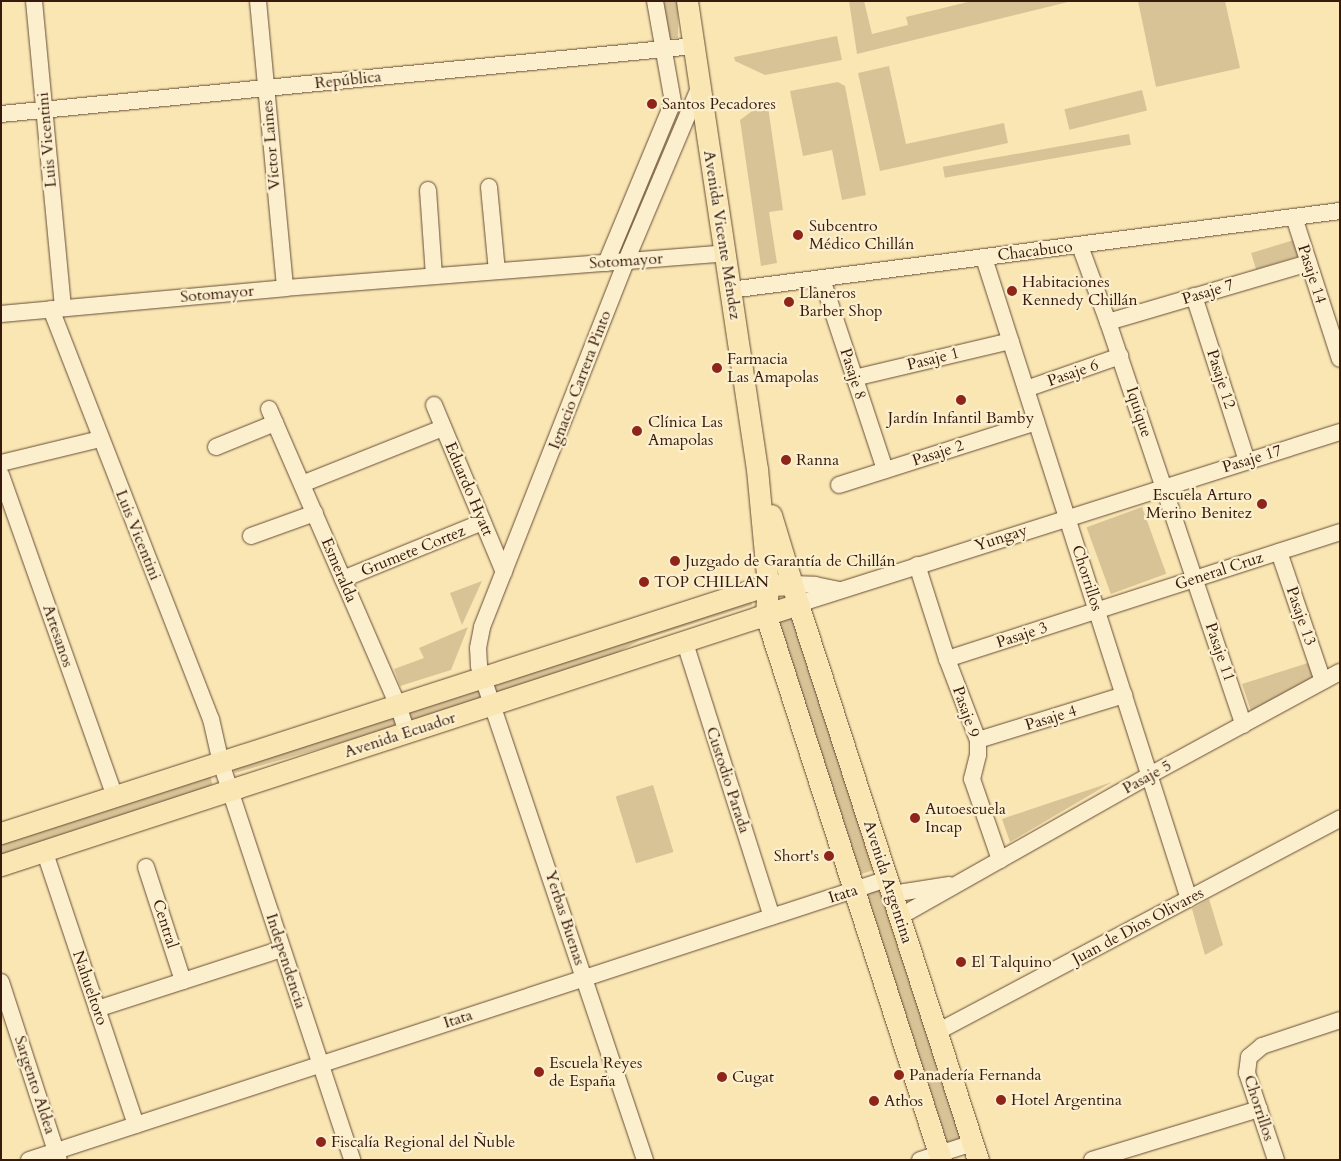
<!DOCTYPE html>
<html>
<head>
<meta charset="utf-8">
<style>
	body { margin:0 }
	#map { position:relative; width:1341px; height:1161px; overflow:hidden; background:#f9e6b3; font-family:Cardo,serif }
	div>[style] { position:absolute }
	.green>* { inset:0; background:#d8c397; transform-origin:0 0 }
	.roads { filter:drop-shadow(0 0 1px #684c36) drop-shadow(0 0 1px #684c36) }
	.minor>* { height:16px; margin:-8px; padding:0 8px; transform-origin:8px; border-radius:8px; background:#fbefce }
	.major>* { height:21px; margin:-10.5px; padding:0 10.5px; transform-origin:10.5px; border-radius:10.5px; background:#f9e6b3 }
	.dots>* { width:14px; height:14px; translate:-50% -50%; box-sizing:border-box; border:2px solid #fbefce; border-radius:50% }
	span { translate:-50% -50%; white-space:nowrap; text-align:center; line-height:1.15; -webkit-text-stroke:4.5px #fbefce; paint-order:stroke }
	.street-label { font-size:16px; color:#37190d }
	.poi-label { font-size:16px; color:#37190d }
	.left { translate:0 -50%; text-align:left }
	.right { translate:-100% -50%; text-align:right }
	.frame { position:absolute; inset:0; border:2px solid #37190d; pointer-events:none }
</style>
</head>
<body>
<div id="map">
	<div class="green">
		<i style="left:659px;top:1px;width:19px;height:37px"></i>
		<i style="clip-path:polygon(849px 1px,864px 1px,872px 34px,908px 25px,906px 17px,972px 1px,1072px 1px,857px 54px)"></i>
		<i style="clip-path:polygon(1138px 1px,1225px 1px,1240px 68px,1156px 87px)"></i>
		<i style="clip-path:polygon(837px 36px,842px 60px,765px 75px,735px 61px,734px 57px)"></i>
		<i style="clip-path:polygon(889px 66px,906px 144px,1004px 123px,1008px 143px,880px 171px,858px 73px)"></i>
		<i style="clip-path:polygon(838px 82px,845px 86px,866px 195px,842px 200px,832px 150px,803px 156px,790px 91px)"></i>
		<i style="left:1142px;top:90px;width:21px;height:80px;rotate:76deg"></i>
		<i style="clip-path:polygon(767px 100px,783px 210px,769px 212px,777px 263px,761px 266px,740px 120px)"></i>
		<i style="left:1129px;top:134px;width:11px;height:189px;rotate:80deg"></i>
		<i style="left:1297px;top:239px;width:17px;height:48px;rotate:73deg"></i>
		<i style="left:1142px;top:507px;width:71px;height:59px;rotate:70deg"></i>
		<i style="clip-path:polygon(482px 581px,462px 625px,450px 593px)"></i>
		<i style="clip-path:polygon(751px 596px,752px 605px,639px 641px,601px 661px,410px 723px,407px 708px)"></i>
		<i style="left:794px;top:614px;width:268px;height:18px;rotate:72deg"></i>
		<i style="clip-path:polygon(468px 627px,451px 670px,400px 686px,394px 669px,424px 658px,419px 648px)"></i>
		<i style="clip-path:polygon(1308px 663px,1316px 679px,1252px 714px,1242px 684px)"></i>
		<i style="left:393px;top:708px;width:19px;height:170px;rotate:74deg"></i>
		<i style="clip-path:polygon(209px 770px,213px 787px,1px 859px,1px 838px)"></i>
		<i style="clip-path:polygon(1112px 782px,1010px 842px,1002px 819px)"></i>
		<i style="left:653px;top:785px;width:70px;height:39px;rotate:73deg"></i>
		<i style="left:884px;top:884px;width:271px;height:20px;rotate:72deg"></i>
		<i style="clip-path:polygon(1209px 899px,1223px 945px,1205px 955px,1192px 909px)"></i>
	</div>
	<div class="roads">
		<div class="minor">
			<i style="left:34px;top:1px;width:308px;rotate:84.6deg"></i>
			<i style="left:258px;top:1px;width:288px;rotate:84.6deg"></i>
			<i style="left:1px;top:114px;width:696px;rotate:-5.6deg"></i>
			<i style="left:489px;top:187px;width:84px;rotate:84.6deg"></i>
			<i style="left:428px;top:190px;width:86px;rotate:86deg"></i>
			<i style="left:1294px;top:217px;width:149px;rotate:72.1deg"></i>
			<i style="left:1080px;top:246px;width:81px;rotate:69.8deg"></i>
			<i style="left:1108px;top:322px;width:425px;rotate:71.4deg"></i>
			<i style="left:984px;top:258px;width:673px;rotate:72.27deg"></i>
			<i style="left:606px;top:263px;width:174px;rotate:-67.4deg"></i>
			<i style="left:673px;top:102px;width:103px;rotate:-100.1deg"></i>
			<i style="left:822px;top:279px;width:201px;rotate:71.7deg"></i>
			<i style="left:730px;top:290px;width:615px;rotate:-7.38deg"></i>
			<i style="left:1194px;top:296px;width:173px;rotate:72.2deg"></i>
			<i style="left:51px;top:309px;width:440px;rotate:68.7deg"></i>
			<i style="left:211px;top:719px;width:45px;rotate:77.2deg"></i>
			<i style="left:221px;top:763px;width:418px;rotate:71.7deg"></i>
			<i style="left:1px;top:314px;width:285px;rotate:-5.2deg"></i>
			<i style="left:285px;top:288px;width:441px;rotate:-4.5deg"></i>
			<i style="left:1108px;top:322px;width:209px;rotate:-16.4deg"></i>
			<i style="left:854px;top:378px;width:161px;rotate:-13.3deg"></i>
			<i style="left:1026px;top:389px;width:100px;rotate:-19.3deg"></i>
			<i style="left:434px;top:405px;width:181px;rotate:67.3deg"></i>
			<i style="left:269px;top:409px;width:323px;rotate:66.5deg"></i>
			<i style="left:398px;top:705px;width:29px;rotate:72deg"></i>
			<i style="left:216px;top:447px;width:64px;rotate:-22.1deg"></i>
			<i style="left:1px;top:463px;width:102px;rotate:-13.6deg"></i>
			<i style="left:1px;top:475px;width:342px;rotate:70.5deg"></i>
			<i style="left:302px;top:484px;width:152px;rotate:-21.7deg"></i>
			<i style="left:839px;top:485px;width:207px;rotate:-17.7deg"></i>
			<i style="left:251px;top:536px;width:68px;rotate:-19.8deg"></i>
			<i style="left:1279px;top:552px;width:136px;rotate:71.2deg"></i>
			<i style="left:917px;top:565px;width:99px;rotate:72.3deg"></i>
			<i style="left:947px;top:659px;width:87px;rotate:69.1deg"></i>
			<i style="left:978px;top:740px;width:15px;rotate:90deg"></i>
			<i style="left:978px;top:755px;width:25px;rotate:104deg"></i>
			<i style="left:972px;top:779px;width:86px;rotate:70.9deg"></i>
			<i style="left:343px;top:579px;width:151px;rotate:-22.2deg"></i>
			<i style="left:791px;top:584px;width:24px;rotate:2deg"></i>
			<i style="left:815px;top:585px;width:25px;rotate:12deg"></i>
			<i style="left:798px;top:604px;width:569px;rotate:-17.61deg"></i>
			<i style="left:685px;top:643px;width:287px;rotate:72.4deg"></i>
			<i style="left:947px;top:659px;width:413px;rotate:-17.9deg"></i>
			<i style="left:978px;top:740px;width:153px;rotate:-17.1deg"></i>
			<i style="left:44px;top:850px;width:290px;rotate:71.5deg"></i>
			<i style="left:146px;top:867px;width:120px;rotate:72deg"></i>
			<i style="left:892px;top:894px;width:58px;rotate:-9deg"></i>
			<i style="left:899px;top:917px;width:288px;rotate:-29.5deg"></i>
			<i style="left:1150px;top:775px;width:216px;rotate:-28.5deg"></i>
			<i style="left:1px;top:982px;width:187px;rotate:72deg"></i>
			<i style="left:97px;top:1009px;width:194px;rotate:-18deg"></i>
			<i style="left:937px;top:1032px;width:456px;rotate:-27.9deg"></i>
			<i style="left:29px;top:1160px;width:903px;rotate:-18.13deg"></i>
			<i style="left:645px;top:1160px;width:521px;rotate:-108.57deg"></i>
			<i style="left:479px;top:666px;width:18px;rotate:-93deg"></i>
			<i style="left:478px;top:648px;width:21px;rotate:-79deg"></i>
			<i style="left:482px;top:627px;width:393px;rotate:-68.5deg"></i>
			<i style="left:626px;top:261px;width:190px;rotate:-67.1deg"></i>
			<i style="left:920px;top:1160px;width:56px;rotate:-17.8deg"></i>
			<i style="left:1092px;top:1160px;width:175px;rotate:-17deg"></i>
			<i style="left:1276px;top:1160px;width:92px;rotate:-108.4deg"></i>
			<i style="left:1247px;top:1073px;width:16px;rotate:-83deg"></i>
			<i style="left:1249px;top:1057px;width:17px;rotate:-40deg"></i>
			<i style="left:1262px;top:1046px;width:82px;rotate:-18.4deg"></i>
		</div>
		<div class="major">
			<i style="left:687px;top:1px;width:473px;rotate:81.5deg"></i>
			<i style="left:757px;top:469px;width:117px;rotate:84.6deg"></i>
			<i style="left:768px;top:585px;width:31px;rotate:94deg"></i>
			<i style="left:766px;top:616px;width:571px;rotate:72.17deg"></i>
			<i style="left:771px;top:515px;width:93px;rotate:73.1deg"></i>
			<i style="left:798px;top:604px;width:584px;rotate:72.06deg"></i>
			<i style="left:1px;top:833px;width:806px;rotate:-17.92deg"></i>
			<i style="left:768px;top:585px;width:23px;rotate:-2deg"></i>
			<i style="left:1px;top:865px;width:839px;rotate:-18.13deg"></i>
		</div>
	</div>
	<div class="dots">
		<i style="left:652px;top:104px;background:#8f2418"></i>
		<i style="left:798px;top:235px;background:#8f2418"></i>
		<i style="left:1012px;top:291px;background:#8f2418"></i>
		<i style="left:789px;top:302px;background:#8f2418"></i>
		<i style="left:717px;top:368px;background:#8f2418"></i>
		<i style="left:961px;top:400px;background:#8f2418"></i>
		<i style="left:637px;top:431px;background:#8f2418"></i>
		<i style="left:786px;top:460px;background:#8f2418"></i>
		<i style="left:1262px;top:504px;background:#8f2418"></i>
		<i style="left:675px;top:561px;background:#8f2418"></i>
		<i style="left:644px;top:582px;background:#8f2418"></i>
		<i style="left:915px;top:818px;background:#8f2418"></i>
		<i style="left:829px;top:856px;background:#8f2418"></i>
		<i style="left:961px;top:962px;background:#8f2418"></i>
		<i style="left:539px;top:1072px;background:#8f2418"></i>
		<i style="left:899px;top:1075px;background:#8f2418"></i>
		<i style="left:722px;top:1077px;background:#8f2418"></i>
		<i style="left:1001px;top:1100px;background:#8f2418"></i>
		<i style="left:874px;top:1101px;background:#8f2418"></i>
		<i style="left:321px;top:1142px;background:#8f2418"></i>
	</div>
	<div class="street-label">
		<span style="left:348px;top:80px;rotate:-6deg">República</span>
		<span style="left:47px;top:140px;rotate:-95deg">Luis Vicentini</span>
		<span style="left:271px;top:145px;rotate:-95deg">Víctor Laines</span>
		<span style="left:722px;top:235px;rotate:81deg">Avenida Vicente Méndez</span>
		<span style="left:1035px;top:251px;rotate:-7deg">Chacabuco</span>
		<span style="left:626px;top:261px;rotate:-4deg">Sotomayor</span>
		<span style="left:1312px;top:274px;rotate:72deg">Pasaje 14</span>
		<span style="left:1208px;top:292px;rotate:-17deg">Pasaje 7</span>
		<span style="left:217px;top:294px;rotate:-5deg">Sotomayor</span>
		<span style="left:933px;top:359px;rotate:-14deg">Pasaje 1</span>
		<span style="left:1073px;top:373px;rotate:-19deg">Pasaje 6</span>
		<span style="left:853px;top:374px;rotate:72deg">Pasaje 8</span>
		<span style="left:1221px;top:379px;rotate:72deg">Pasaje 12</span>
		<span style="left:580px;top:380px;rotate:-69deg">Ignacio Carrera Pinto</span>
		<span style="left:1139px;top:412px;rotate:72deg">Iquique</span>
		<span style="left:938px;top:453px;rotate:-18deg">Pasaje 2</span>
		<span style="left:1252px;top:459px;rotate:-17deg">Pasaje 17</span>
		<span style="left:469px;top:489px;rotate:67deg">Eduardo Hyatt</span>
		<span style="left:138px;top:535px;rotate:68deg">Luis Vicentini</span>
		<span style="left:1001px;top:538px;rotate:-18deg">Yungay</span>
		<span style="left:413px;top:551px;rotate:-22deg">Grumete Cortez</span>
		<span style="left:339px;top:570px;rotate:67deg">Esmeralda</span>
		<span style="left:1219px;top:571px;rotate:-18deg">General Cruz</span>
		<span style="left:1087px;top:578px;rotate:72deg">Chorrillos</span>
		<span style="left:1301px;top:616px;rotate:71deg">Pasaje 13</span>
		<span style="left:1022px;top:635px;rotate:-18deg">Pasaje 3</span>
		<span style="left:58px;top:636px;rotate:71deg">Artesanos</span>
		<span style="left:1220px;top:652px;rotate:71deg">Pasaje 11</span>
		<span style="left:966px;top:712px;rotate:71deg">Pasaje 9</span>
		<span style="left:1051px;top:718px;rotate:-17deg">Pasaje 4</span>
		<span style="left:400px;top:735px;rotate:-18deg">Avenida Ecuador</span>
		<span style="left:1147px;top:777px;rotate:-29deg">Pasaje 5</span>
		<span style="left:728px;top:780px;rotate:72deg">Custodio Parada</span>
		<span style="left:888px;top:882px;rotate:72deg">Avenida Argentina</span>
		<span style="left:843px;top:894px;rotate:-18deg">Itata</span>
		<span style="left:565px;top:918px;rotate:72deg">Yerbas Buenas</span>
		<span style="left:165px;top:924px;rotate:72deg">Central</span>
		<span style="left:1138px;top:926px;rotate:-28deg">Juan de Dios Olivares</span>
		<span style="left:286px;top:961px;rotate:72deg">Independencia</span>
		<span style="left:90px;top:988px;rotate:71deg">Nahueltoro</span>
		<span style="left:458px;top:1019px;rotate:-18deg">Itata</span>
		<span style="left:35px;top:1085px;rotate:72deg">Sargento Aldea</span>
		<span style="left:1259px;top:1108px;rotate:72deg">Chorrillos</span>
	</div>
	<div class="poi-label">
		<span class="left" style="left:662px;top:104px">Santos Pecadores</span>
		<span class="left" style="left:809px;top:235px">Subcentro<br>Médico Chillán</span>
		<span class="left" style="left:1022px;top:291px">Habitaciones<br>Kennedy Chillán</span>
		<span class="left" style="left:799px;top:302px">Llaneros<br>Barber Shop</span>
		<span class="left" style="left:727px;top:368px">Farmacia<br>Las Amapolas</span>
		<span style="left:961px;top:418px">Jardín Infantil Bamby</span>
		<span class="left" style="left:648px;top:431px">Clínica Las<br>Amapolas</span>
		<span class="left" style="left:796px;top:460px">Ranna</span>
		<span class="right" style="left:1252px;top:504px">Escuela Arturo<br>Merino Benitez</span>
		<span class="left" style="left:685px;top:561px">Juzgado de Garantía de Chillán</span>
		<span class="left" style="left:654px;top:582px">TOP CHILLAN</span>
		<span class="left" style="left:925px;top:818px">Autoescuela<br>Incap</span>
		<span class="right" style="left:819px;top:856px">Short's</span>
		<span class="left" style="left:971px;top:962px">El Talquino</span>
		<span class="left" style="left:549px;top:1072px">Escuela Reyes<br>de España</span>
		<span class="left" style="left:909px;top:1075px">Panadería Fernanda</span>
		<span class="left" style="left:732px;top:1077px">Cugat</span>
		<span class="left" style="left:1011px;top:1100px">Hotel Argentina</span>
		<span class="left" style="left:884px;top:1101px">Athos</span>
		<span class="left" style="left:331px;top:1142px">Fiscalía Regional del Ñuble</span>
	</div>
	<div class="frame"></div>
</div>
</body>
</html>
